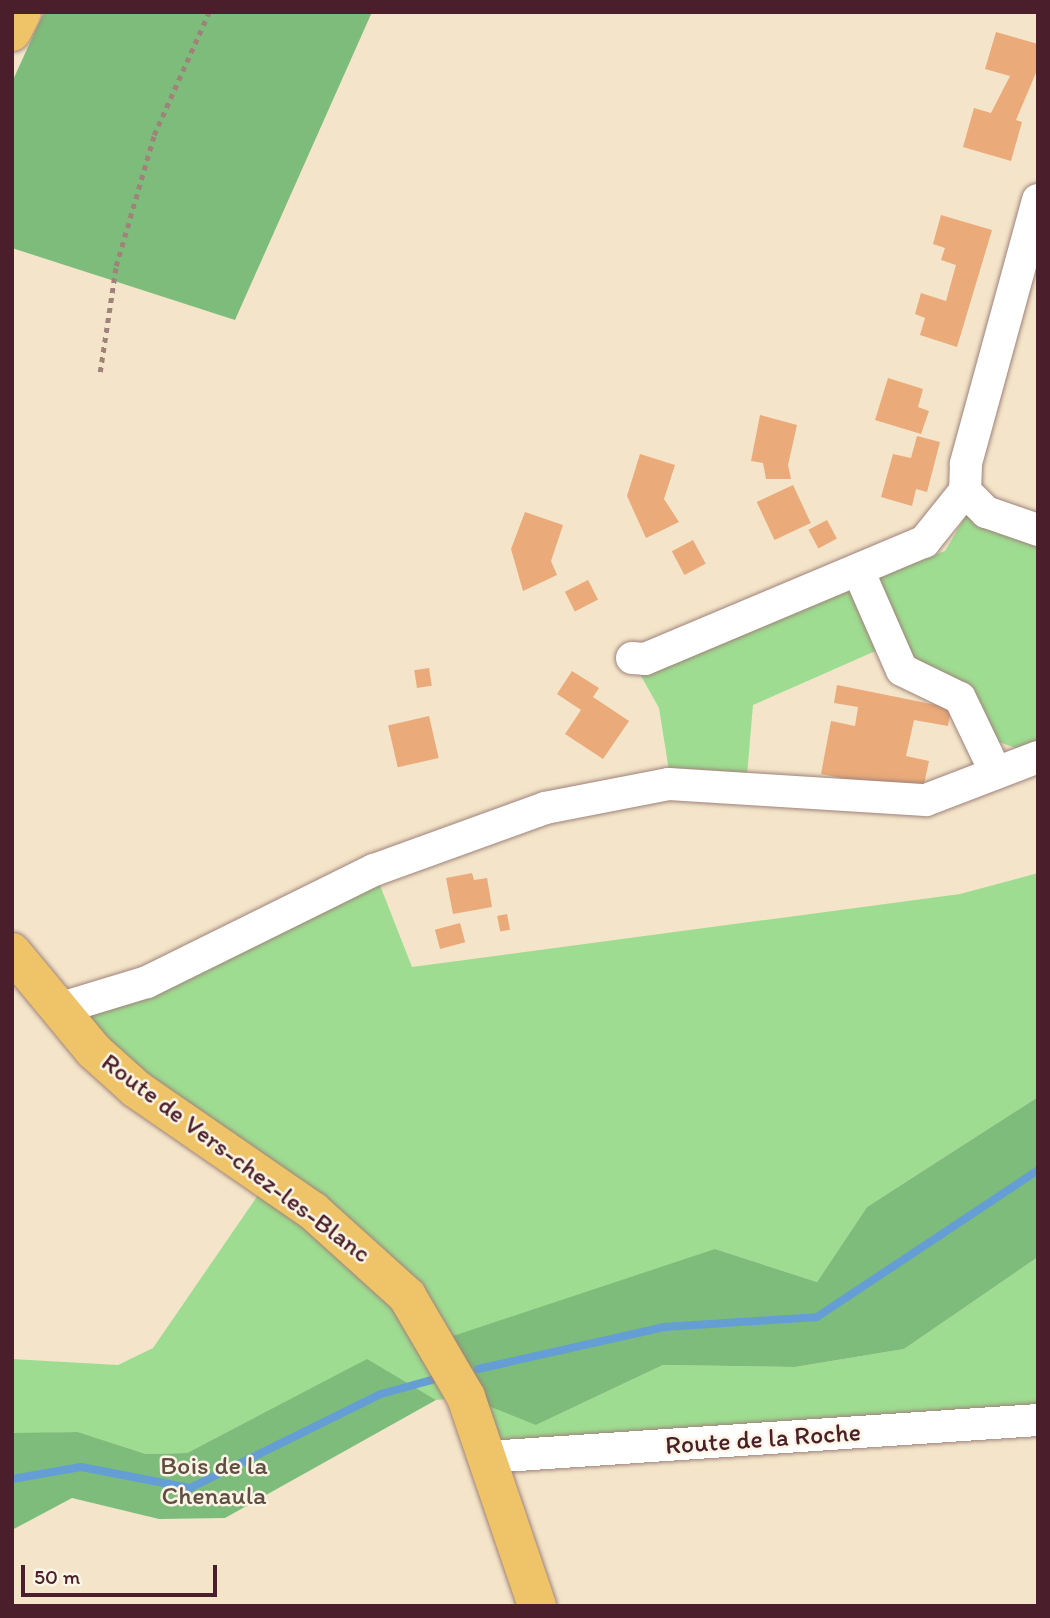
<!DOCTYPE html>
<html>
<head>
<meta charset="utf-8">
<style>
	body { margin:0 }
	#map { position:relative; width:1050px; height:1618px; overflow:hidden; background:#f4e5ca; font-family:Itim,sans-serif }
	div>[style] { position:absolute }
	.green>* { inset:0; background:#9edc91 }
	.forest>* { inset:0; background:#7ebc7b }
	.stream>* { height:8px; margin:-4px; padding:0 4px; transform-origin:4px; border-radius:4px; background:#659ed4 }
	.building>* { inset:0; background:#eaaa79; transform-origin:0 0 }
	.path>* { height:4.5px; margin-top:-2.25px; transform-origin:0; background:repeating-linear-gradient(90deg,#9f827a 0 5px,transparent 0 10px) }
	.roads { filter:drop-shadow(0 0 2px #9f827a) drop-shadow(0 0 2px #9f827a) }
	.minor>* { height:32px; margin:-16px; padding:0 16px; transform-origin:16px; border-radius:16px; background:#fff }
	.major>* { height:38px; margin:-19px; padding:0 19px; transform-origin:19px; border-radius:19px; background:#efc469 }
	span { translate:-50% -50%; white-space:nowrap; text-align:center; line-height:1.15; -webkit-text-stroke:5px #fcf5e5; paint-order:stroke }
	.street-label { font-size:26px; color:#4a1f2b }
	.park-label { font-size:26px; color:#5f4e44 }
	.frame { position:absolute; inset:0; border:14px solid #4a1f2b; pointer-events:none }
	.scale { position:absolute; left:21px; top:1565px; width:196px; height:32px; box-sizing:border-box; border:4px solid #4a1f2b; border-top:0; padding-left:9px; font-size:21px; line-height:24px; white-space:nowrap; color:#4a1f2b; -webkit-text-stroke:5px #fcf5e5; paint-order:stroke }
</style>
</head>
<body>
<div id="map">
	<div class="green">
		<i style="clip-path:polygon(967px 514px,1038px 540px,1038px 748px,1027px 752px,996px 741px,890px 632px,878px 575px,945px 551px)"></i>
		<i style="clip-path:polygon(855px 583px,880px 649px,753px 705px,747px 776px,670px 777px,659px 708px,636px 667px)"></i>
		<i style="clip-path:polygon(374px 870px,412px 967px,960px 894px,1038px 873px,1038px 1097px,867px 1207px,817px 1282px,715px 1249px,536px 1425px,663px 1365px,795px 1367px,904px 1349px,1038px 1257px,1038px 1406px,488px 1457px,466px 1397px,436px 1400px,367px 1360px,187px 1453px,146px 1454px,78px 1432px,12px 1434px,12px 1359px,118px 1365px,153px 1348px,267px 1182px,58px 1009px)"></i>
	</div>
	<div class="forest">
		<i style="clip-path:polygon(44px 12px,372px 12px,235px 320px,12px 248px,12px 82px)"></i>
		<i style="clip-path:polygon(1038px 1097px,1038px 1257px,904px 1349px,795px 1367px,663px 1365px,536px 1425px,466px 1397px,438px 1341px,715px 1249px,817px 1282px,867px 1207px)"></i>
		<i style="clip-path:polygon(367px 1359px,436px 1400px,225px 1518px,159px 1519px,72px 1498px,12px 1530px,13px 1433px,78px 1432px,146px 1454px,187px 1453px)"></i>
	</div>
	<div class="stream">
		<i style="left:478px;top:1369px;width:191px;rotate:-12.7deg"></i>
		<i style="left:664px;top:1327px;width:153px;rotate:-3.7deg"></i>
		<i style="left:817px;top:1317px;width:265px;rotate:-33.6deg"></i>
		<i style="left:12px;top:1479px;width:70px;rotate:-9.9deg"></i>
		<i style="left:81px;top:1467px;width:111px;rotate:10.9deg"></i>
		<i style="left:190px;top:1488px;width:213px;rotate:-26.2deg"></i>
		<i style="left:381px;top:1394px;width:53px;rotate:-15.4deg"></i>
	</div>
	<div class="building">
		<i style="clip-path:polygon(996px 32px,1038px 44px,1038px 68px,1016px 120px,1022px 122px,1011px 161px,963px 147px,974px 108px,991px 113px,1010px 76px,985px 69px)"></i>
		<i style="clip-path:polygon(941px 215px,992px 230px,957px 347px,920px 335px,925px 318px,915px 314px,921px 293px,946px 301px,956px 265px,941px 260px,945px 248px,933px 244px)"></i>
		<i style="clip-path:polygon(888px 378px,923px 389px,918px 407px,929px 411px,921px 434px,875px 420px)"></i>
		<i style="clip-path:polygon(760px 415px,797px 425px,788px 465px,791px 479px,766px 479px,763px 463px,751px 461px)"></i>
		<i style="clip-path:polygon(917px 436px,940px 442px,927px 492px,916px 489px,912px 506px,881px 497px,893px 454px,911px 458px)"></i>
		<i style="clip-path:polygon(640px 454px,675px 465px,664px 499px,679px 522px,646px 538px,627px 496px)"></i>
		<i style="left:793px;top:485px;width:42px;height:40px;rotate:65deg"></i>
		<i style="clip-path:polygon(525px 512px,563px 525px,551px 561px,557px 575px,523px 591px,511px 549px)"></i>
		<i style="left:827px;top:520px;width:21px;height:21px;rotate:62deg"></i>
		<i style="left:693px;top:540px;width:27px;height:24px;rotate:62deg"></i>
		<i style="left:588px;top:580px;width:22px;height:26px;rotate:63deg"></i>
		<i style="left:429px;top:668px;width:18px;height:15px;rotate:81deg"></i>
		<i style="clip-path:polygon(572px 671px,599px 688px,593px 697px,629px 721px,603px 759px,565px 734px,581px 710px,557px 694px)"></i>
		<i style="clip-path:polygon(837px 685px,951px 708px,948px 726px,914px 720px,906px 756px,929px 761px,922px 794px,821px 774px,831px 721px,855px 726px,858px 707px,834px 703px)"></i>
		<i style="left:429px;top:716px;width:43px;height:42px;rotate:77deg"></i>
		<i style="clip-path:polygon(472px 873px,474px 880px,487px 878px,492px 907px,453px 914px,446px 878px)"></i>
		<i style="left:507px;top:914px;width:16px;height:10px;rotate:79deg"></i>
		<i style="left:460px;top:923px;width:20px;height:26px;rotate:75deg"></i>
	</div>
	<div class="path">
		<i style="left:100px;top:372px;width:107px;rotate:-81.4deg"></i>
		<i style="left:116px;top:266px;width:136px;rotate:-73.8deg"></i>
		<i style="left:154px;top:135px;width:135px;rotate:-65.9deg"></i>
	</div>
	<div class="roads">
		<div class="minor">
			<i style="left:1038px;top:200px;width:274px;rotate:105.3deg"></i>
			<i style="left:966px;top:464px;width:27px;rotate:92deg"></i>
			<i style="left:965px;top:491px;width:30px;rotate:45deg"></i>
			<i style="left:986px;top:512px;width:55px;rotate:19.1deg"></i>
			<i style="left:858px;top:570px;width:109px;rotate:66.3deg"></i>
			<i style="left:902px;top:670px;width:64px;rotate:25.8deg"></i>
			<i style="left:960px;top:698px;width:83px;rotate:64.4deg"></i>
			<i style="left:632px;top:658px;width:13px;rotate:4deg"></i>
			<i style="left:645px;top:659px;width:303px;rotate:-22.8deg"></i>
			<i style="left:924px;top:542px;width:65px;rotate:-51.2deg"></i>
			<i style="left:58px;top:1009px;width:93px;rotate:-16.9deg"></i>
			<i style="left:147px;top:982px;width:253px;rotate:-26.3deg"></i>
			<i style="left:374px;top:870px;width:182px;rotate:-19.9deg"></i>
			<i style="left:545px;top:808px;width:126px;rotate:-11deg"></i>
			<i style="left:669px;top:784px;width:257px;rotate:3.6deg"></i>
			<i style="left:926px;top:800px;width:120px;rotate:-21deg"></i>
			<i style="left:488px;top:1457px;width:551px;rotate:-3.85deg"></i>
		</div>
		<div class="major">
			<i style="left:12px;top:32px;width:22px;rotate:-63deg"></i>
			<i style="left:12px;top:952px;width:129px;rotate:50.4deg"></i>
			<i style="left:94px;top:1051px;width:57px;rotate:42.1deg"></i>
			<i style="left:136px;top:1089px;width:215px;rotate:34.6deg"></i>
			<i style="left:313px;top:1211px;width:127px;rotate:42.1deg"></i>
			<i style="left:407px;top:1296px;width:117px;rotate:59.7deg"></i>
			<i style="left:466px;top:1397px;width:221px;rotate:71.2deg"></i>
		</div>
	</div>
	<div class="street-label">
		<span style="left:236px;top:1158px;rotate:37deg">Route de Vers-chez-les-Blanc</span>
		<span style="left:763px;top:1439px;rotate:-4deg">Route de la Roche</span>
	</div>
	<div class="park-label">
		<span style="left:214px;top:1481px">Bois de la<br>Chenaula</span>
	</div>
	<div class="frame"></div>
	<div class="scale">50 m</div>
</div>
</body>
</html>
